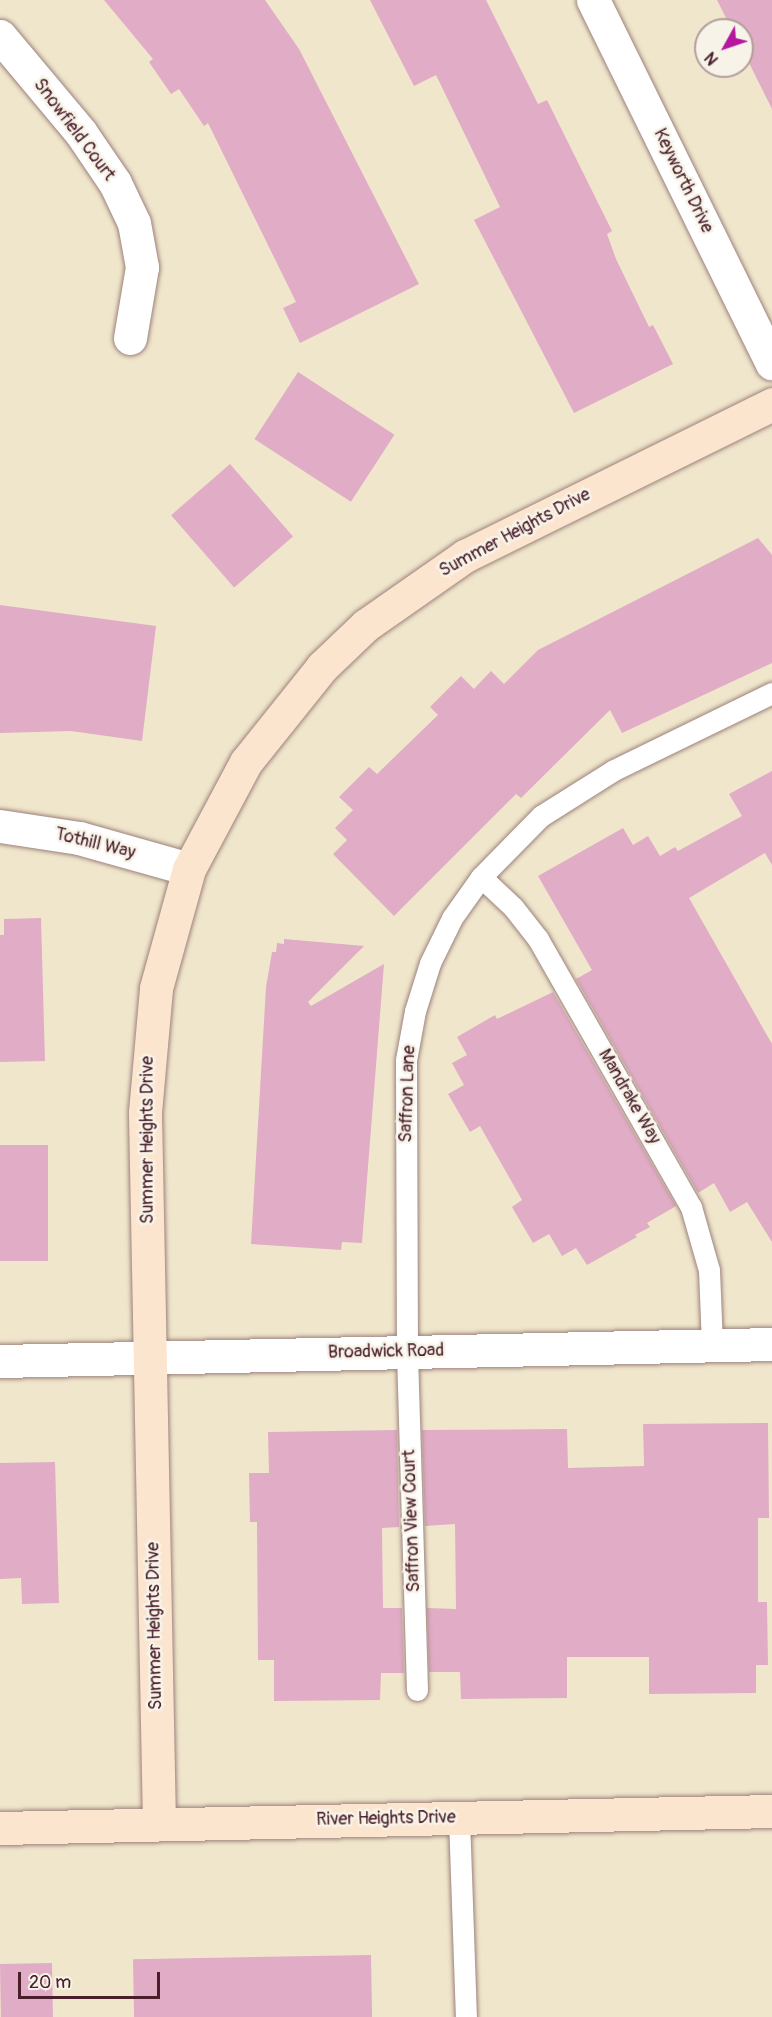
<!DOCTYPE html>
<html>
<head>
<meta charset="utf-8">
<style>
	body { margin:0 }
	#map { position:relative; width:772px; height:2017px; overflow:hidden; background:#f0e6cc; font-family:Pangolin,sans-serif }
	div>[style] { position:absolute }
	.building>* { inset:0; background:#e1acc6; transform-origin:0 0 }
	.roads { filter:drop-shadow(0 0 2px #9d827c) drop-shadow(0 0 2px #9d827c) }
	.lane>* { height:21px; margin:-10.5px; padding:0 10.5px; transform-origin:10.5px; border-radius:10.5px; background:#fff }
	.street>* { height:33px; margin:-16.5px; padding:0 16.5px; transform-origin:16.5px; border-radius:16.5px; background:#fff }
	.secondary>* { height:33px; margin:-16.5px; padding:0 16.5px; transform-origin:16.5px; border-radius:16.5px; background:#fce5cf }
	span { translate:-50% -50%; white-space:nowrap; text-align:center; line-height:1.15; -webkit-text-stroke:5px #f7f3e8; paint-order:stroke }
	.street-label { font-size:18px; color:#4a1f2b }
	.north { position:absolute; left:694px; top:18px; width:60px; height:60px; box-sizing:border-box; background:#f7f3e8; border:2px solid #b29e9c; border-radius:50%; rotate:230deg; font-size:16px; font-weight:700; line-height:24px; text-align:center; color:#4a1f2b }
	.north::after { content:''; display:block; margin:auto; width:21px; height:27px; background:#b5179e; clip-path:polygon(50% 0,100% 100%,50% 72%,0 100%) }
	.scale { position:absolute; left:18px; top:1972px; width:142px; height:27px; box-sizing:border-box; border:3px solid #4a1f2b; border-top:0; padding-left:8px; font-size:18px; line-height:21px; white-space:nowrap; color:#4a1f2b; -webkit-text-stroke:4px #f7f3e8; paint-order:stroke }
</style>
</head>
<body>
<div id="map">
	<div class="building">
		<i style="clip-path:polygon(104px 0,265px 0,299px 49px,419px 284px,300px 343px,283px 308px,296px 302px,208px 123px,204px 126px,179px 89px,171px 94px,149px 62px,153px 59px)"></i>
		<i style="clip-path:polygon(370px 0,486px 0,538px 104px,547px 100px,612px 231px,607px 234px,616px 259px,649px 327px,653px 325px,673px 364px,574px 413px,474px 220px,500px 207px,436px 75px,414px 86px)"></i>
		<i style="clip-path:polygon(717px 0,772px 0,772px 109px,742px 49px,742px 30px,732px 30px)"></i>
		<i style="left:298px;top:372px;width:115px;height:80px;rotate:33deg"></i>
		<i style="left:230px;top:464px;width:96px;height:78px;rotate:49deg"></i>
		<i style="clip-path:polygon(758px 538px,772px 555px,772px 663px,622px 733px,610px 710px,521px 798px,516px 794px,394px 916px,333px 854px,347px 840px,335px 828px,353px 810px,339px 797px,369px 767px,377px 774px,438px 715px,430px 707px,461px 676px,474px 689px,491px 671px,504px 684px,538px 650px)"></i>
		<i style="clip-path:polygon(0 605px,156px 626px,142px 741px,71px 731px,0 733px)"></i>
		<i style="clip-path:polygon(772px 771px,772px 865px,765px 853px,689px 898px,772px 1044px,772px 1242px,747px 1202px,730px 1212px,714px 1183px,698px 1193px,576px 979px,592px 970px,538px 876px,623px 828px,633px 845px,648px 836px,660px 856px,675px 847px,678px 851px,742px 816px,729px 794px)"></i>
		<i style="clip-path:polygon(41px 918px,45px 1061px,0 1062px,0 935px,4px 935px,4px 919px)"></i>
		<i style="clip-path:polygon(284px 939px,364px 946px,308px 1002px,311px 1006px,384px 964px,362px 1243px,342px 1242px,341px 1250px,251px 1244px,266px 987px,272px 952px,276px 952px,277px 943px,284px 944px)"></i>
		<i style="clip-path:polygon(553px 992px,676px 1206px,647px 1223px,650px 1227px,635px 1235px,637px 1237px,587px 1265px,576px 1248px,562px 1256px,549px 1234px,533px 1243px,512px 1207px,522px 1200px,480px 1126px,470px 1132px,448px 1094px,464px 1085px,452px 1063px,467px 1055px,457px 1037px,495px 1015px,497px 1019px)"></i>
		<i style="left:0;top:1145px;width:48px;height:116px"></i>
		<i style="clip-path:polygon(768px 1423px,769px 1518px,758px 1518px,758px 1602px,767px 1602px,768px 1665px,756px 1665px,756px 1693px,649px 1694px,649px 1657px,567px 1657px,567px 1698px,461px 1699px,460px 1672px,429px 1672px,427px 1608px,456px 1609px,455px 1524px,425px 1526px,422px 1430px,567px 1429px,568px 1468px,644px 1466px,643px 1424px)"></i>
		<i style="clip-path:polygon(397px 1430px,399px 1527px,382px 1528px,383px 1608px,402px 1608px,404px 1673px,381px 1673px,380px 1700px,274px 1701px,274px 1660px,258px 1660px,257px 1522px,250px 1522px,249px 1473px,269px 1473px,268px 1432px)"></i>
		<i style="clip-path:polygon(55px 1462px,59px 1603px,22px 1604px,21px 1578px,0 1579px,0 1463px)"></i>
		<i style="left:371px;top:1955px;width:62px;height:238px;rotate:89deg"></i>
		<i style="left:52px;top:1963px;width:54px;height:52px;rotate:89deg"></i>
	</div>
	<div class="roads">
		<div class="lane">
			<i style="left:481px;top:877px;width:44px;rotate:43.2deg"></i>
			<i style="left:513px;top:907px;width:41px;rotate:52deg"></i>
			<i style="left:538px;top:939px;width:309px;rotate:60.3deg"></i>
			<i style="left:691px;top:1207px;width:66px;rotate:74.1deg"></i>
			<i style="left:709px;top:1270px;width:75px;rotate:87.7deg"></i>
			<i style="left:417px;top:1690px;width:338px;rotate:-91.7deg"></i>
			<i style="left:407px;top:1352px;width:292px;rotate:-90.2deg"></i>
			<i style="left:406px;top:1060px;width:50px;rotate:-79.6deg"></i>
			<i style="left:415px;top:1011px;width:50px;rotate:-72.6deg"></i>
			<i style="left:430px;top:963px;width:50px;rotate:-63.9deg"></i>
			<i style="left:452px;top:918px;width:50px;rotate:-54.7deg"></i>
			<i style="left:481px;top:877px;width:86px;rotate:-45.5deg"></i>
			<i style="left:541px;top:816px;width:86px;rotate:-32.2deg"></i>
			<i style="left:614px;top:770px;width:176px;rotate:-26deg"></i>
			<i style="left:459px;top:1818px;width:199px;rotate:88deg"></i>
		</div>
		<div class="street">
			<i style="left:593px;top:0;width:405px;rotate:63.8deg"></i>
			<i style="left:0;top:36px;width:126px;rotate:50.1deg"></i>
			<i style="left:81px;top:133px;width:60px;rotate:55.8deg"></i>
			<i style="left:115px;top:183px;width:44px;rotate:64.6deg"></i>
			<i style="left:134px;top:223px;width:45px;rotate:79.7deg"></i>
			<i style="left:142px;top:267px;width:72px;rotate:99.6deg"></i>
			<i style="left:0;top:826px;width:80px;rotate:8.6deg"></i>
			<i style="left:79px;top:838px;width:114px;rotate:15.7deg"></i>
			<i style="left:0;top:1361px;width:772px;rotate:-1.26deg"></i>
		</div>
		<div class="secondary">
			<i style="left:159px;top:1824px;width:712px;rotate:-91.13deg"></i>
			<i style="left:145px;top:1112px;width:124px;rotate:-84.9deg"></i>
			<i style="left:156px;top:988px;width:123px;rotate:-74.5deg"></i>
			<i style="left:189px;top:869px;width:121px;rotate:-62deg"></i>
			<i style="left:246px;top:762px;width:122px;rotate:-51.3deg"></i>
			<i style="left:322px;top:667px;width:61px;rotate:-43.7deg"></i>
			<i style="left:366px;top:625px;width:121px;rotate:-34.9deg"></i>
			<i style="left:465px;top:556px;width:343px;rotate:-26.3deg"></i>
			<i style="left:0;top:1828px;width:772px;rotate:-1.26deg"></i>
		</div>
	</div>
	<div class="street-label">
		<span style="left:74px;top:130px;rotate:53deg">Snowfield Court</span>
		<span style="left:683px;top:181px;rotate:64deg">Keyworth Drive</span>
		<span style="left:515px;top:533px;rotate:-28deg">Summer Heights Drive</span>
		<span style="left:95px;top:844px;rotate:14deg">Tothill Way</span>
		<span style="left:408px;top:1094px;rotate:-88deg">Saffron Lane</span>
		<span style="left:629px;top:1097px;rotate:60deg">Mandrake Way</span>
		<span style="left:148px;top:1140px;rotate:-90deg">Summer Heights Drive</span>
		<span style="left:386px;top:1352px;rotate:-1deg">Broadwick Road</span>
		<span style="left:412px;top:1521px;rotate:-92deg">Saffron View Court</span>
		<span style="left:155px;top:1626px;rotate:-91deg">Summer Heights Drive</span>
		<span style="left:386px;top:1819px;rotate:-1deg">River Heights Drive</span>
	</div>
	<div class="north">N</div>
	<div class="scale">20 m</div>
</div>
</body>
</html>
